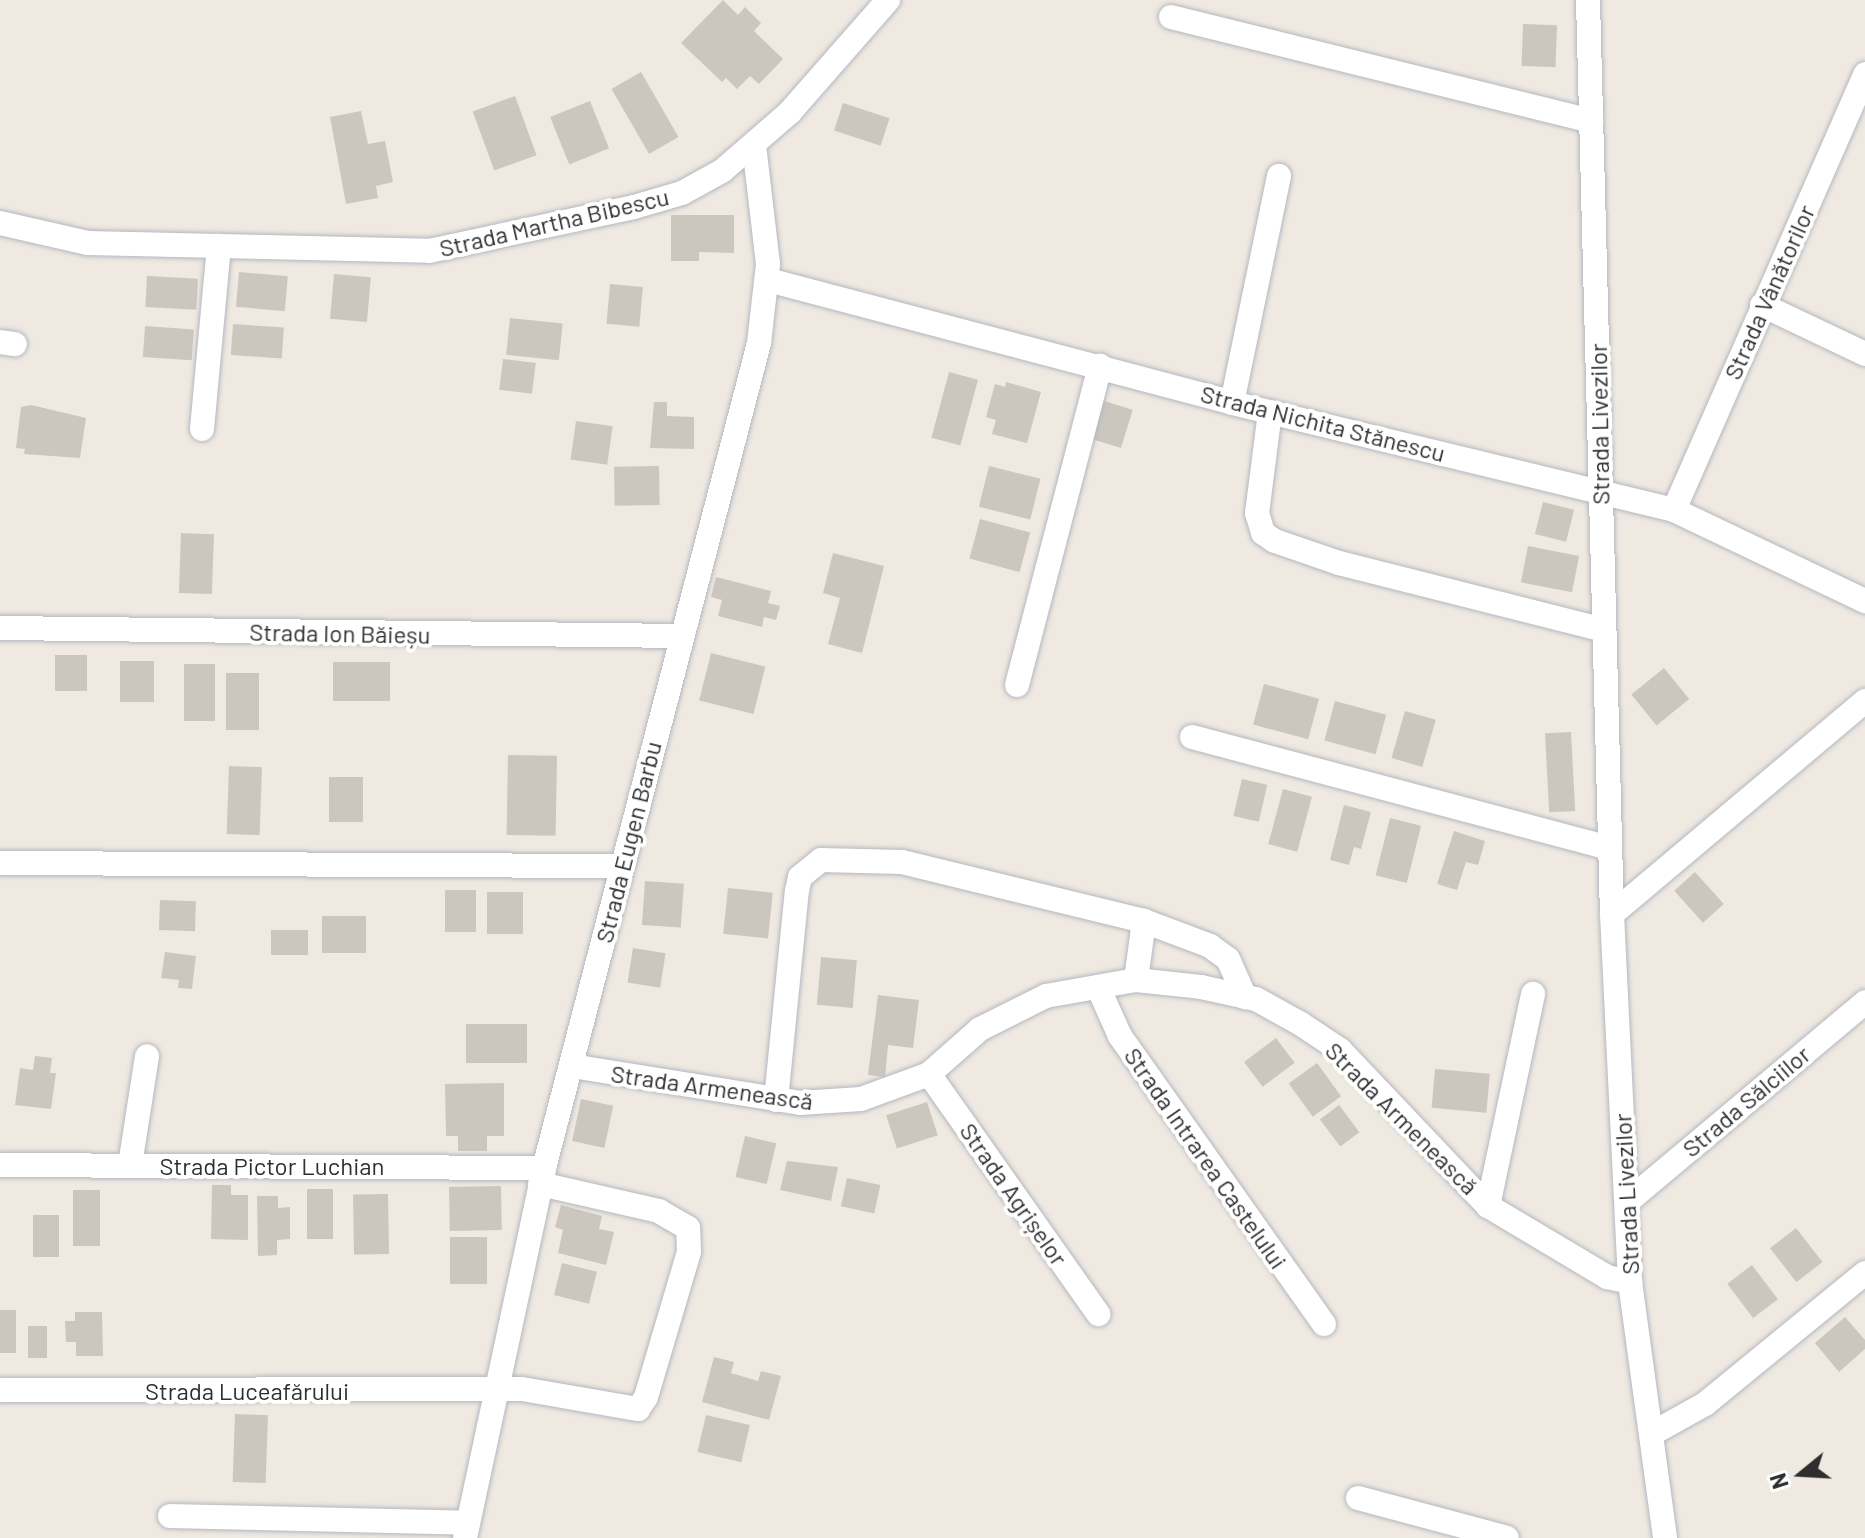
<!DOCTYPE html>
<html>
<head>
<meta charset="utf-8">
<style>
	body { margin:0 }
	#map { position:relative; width:1865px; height:1538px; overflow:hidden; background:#efe9e1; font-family:Barlow,sans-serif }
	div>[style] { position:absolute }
	.building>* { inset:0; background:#cbc7bf; transform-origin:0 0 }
	.roads { filter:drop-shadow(0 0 2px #b4b7c1) drop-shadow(0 0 2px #b4b7c1) }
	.street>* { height:24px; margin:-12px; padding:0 12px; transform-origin:12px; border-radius:12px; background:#fff }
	span { translate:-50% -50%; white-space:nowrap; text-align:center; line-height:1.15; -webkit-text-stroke:8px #fff; paint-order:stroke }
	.street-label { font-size:24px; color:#2e2e2e }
	.north { position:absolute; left:1761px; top:1434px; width:80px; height:80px; -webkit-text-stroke:6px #fff; paint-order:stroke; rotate:252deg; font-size:22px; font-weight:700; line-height:32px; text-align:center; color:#2e2e2e }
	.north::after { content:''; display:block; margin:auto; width:28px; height:36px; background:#2e2e2e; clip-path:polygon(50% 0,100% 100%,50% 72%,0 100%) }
</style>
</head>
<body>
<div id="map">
	<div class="building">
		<i style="clip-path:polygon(723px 0,738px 15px,745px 7px,761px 23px,754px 31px,783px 59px,759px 84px,750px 76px,737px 89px,726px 78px,722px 82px,681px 43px)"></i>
		<i style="left:1523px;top:24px;width:34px;height:42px;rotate:2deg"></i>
		<i style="left:641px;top:72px;width:75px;height:34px;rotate:60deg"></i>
		<i style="left:515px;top:96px;width:63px;height:45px;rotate:70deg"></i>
		<i style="left:590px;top:101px;width:51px;height:43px;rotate:68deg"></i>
		<i style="left:843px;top:103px;width:49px;height:29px;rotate:18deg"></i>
		<i style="clip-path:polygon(361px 111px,368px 144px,385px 141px,393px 182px,376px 186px,378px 198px,346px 204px,330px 117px)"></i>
		<i style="clip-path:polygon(671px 215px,734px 215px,734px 253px,699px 252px,699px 261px,671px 261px)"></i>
		<i style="left:239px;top:272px;width:49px;height:35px;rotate:5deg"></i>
		<i style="left:334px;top:274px;width:37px;height:45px;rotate:5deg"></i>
		<i style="left:147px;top:276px;width:51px;height:31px;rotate:3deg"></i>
		<i style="left:610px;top:284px;width:33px;height:40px;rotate:5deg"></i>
		<i style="left:510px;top:318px;width:53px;height:37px;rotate:6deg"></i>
		<i style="left:233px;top:324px;width:51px;height:31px;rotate:4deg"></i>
		<i style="left:145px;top:326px;width:49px;height:31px;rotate:4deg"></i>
		<i style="left:503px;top:359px;width:33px;height:31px;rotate:7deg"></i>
		<i style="left:949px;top:372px;width:30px;height:68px;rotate:15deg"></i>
		<i style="clip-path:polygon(1006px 382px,1041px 392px,1027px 443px,992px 434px,996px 420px,986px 417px,995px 384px,1005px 387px)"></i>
		<i style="left:1104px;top:401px;width:30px;height:40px;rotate:17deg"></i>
		<i style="clip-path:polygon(654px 402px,667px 402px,667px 416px,694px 417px,694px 449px,650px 448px)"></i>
		<i style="clip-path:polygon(31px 405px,86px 418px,80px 458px,24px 454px,25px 449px,16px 448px,21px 407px)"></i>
		<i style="left:576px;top:421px;width:37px;height:39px;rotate:8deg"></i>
		<i style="left:659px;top:466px;width:39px;height:45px;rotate:89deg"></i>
		<i style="left:989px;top:466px;width:53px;height:42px;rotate:14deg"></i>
		<i style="left:1543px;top:502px;width:32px;height:33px;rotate:14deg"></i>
		<i style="left:980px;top:519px;width:52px;height:41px;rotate:15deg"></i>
		<i style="left:181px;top:533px;width:33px;height:60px;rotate:2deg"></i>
		<i style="left:1528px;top:546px;width:52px;height:37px;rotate:11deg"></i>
		<i style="clip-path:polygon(833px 553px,884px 566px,862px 653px,828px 644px,840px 598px,823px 593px)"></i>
		<i style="clip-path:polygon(716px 577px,771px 591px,768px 603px,780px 606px,776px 620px,764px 617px,762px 627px,718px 616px,722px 600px,711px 597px)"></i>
		<i style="left:711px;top:653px;width:56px;height:49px;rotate:14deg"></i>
		<i style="left:55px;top:655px;width:32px;height:36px"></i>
		<i style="left:120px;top:661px;width:34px;height:41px"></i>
		<i style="left:333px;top:662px;width:57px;height:39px"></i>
		<i style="left:184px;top:664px;width:31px;height:57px"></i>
		<i style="left:1664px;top:668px;width:40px;height:42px;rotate:51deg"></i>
		<i style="left:226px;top:673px;width:33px;height:57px"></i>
		<i style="left:1264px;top:684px;width:57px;height:42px;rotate:15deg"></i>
		<i style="left:1335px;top:701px;width:53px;height:41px;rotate:15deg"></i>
		<i style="left:1405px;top:711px;width:32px;height:49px;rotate:16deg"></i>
		<i style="left:1571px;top:732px;width:79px;height:26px;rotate:87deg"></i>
		<i style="left:508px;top:755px;width:49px;height:80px;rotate:1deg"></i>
		<i style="left:229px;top:766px;width:33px;height:68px;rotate:2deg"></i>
		<i style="left:329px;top:777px;width:34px;height:45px"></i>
		<i style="left:1242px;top:779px;width:26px;height:38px;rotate:13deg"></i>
		<i style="left:1283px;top:789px;width:30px;height:57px;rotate:15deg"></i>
		<i style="clip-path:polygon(1344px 805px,1371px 812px,1361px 849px,1354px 847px,1349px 865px,1330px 860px)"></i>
		<i style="left:1390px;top:818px;width:32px;height:59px;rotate:14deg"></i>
		<i style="clip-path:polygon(1454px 831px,1485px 841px,1478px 865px,1466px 862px,1457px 890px,1437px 884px)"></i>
		<i style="left:1695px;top:872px;width:43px;height:28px;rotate:48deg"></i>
		<i style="left:645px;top:881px;width:39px;height:44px;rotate:4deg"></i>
		<i style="left:728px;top:888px;width:45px;height:46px;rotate:6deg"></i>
		<i style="left:445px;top:890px;width:31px;height:42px"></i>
		<i style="left:487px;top:892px;width:36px;height:42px"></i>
		<i style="left:160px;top:900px;width:36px;height:30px;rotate:2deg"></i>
		<i style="left:322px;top:916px;width:44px;height:37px"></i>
		<i style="left:271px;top:930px;width:37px;height:25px"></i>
		<i style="left:633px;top:948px;width:33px;height:35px;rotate:9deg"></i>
		<i style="clip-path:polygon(165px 952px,196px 956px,192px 989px,178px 988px,179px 980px,161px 978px)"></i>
		<i style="left:821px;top:957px;width:36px;height:48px;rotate:5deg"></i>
		<i style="clip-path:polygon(878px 995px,919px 1000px,913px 1048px,888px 1045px,885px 1077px,868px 1075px)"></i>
		<i style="left:466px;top:1024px;width:61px;height:39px"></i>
		<i style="left:1276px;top:1038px;width:31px;height:40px;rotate:53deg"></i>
		<i style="clip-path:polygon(35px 1056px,52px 1058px,50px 1073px,56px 1073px,51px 1109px,15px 1105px,20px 1068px,33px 1070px)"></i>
		<i style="left:1317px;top:1063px;width:41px;height:35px;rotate:54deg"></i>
		<i style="left:1435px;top:1069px;width:55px;height:39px;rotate:5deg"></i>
		<i style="clip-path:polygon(504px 1083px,504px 1136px,487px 1136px,487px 1151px,458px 1151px,458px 1136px,446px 1136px,445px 1084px)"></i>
		<i style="left:581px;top:1099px;width:33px;height:43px;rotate:12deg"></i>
		<i style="left:927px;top:1102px;width:35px;height:43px;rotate:72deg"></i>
		<i style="left:1339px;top:1105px;width:34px;height:24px;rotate:53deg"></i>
		<i style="left:745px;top:1136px;width:32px;height:42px;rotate:13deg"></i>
		<i style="clip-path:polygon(787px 1161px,838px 1167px,831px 1201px,780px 1190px)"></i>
		<i style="left:847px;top:1178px;width:34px;height:29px;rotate:12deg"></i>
		<i style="clip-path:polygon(212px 1185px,231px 1185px,231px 1195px,248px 1195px,248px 1240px,211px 1239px)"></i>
		<i style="left:501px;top:1186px;width:44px;height:52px;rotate:89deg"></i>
		<i style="left:307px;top:1189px;width:26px;height:50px"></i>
		<i style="left:73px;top:1190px;width:27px;height:56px"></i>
		<i style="left:388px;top:1194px;width:60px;height:35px;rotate:89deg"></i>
		<i style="clip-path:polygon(257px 1196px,278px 1196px,278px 1208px,290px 1207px,290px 1239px,277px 1240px,277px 1255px,258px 1256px)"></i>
		<i style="clip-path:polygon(561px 1205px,602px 1216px,599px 1229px,614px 1232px,606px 1265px,558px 1253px,563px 1230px,555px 1227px)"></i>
		<i style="left:33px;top:1215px;width:26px;height:42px"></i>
		<i style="left:1796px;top:1228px;width:43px;height:33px;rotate:52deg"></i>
		<i style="left:450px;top:1237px;width:37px;height:47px"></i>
		<i style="left:562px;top:1263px;width:36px;height:33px;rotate:14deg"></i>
		<i style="left:1752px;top:1265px;width:43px;height:31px;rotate:53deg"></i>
		<i style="left:0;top:1310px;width:16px;height:43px"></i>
		<i style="clip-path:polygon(75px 1312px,102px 1312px,103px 1356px,76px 1356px,76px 1342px,66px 1342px,65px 1321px,75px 1321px)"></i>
		<i style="clip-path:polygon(1845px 1317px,1865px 1340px,1865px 1349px,1839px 1372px,1815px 1343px)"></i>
		<i style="left:28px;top:1326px;width:19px;height:32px"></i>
		<i style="clip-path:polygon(714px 1357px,734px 1362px,731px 1373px,758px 1381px,761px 1371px,781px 1376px,769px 1420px,702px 1402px)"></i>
		<i style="left:235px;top:1414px;width:33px;height:68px;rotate:2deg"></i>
		<i style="left:706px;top:1415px;width:45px;height:38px;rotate:13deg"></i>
	</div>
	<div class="roads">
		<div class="street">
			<i style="left:1588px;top:0;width:914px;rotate:88.5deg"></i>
			<i style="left:1612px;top:914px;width:368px;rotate:87.2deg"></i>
			<i style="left:1630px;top:1282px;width:258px;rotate:82.2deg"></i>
			<i style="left:1171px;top:17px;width:433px;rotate:13.9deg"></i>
			<i style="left:0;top:223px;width:90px;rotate:12.8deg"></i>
			<i style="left:88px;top:243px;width:341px;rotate:1.3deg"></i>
			<i style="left:429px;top:251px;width:210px;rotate:-12.1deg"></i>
			<i style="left:634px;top:207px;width:50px;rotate:-16.3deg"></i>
			<i style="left:682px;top:193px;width:46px;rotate:-28.8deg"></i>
			<i style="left:722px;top:171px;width:90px;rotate:-40.9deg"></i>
			<i style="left:790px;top:112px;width:149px;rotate:-48.8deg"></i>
			<i style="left:768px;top:280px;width:480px;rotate:14.8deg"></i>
			<i style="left:1232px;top:403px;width:455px;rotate:13.6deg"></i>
			<i style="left:1674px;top:510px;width:212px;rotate:25.5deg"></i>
			<i style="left:1762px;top:305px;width:114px;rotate:25.4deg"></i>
			<i style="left:0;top:342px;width:15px;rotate:8deg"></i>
			<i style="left:1232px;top:403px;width:232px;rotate:-78.3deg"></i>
			<i style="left:1270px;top:412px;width:102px;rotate:97.3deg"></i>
			<i style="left:1257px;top:513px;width:21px;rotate:73deg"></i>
			<i style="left:1263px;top:533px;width:14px;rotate:34deg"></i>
			<i style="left:1275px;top:541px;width:68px;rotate:19deg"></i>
			<i style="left:1339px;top:563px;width:273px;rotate:14.2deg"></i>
			<i style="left:202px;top:429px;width:184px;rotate:-84.7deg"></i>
			<i style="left:1674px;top:510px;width:476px;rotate:-66.3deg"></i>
			<i style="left:0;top:628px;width:680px;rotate:0.67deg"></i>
			<i style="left:1017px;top:685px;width:330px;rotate:-75.4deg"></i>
			<i style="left:1192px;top:737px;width:432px;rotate:14.9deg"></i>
			<i style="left:0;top:863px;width:622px;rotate:0.28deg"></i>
			<i style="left:1612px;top:914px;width:331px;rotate:-40.1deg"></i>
			<i style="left:1136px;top:980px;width:60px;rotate:-82.3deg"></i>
			<i style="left:1098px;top:987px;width:54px;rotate:65.8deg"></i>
			<i style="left:1120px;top:1036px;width:353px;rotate:54.7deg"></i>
			<i style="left:572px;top:1066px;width:231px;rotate:9.2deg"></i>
			<i style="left:800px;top:1103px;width:61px;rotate:-3.8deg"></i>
			<i style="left:861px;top:1099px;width:72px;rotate:-20.2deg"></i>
			<i style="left:929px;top:1074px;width:68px;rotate:-41.4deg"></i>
			<i style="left:980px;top:1029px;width:74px;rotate:-26.6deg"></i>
			<i style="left:1046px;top:996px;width:91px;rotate:-10.1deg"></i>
			<i style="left:1136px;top:980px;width:65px;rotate:6.1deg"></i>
			<i style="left:1201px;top:987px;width:56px;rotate:12.3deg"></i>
			<i style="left:1256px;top:999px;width:51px;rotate:29.1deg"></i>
			<i style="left:1301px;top:1024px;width:47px;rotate:33.7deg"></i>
			<i style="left:1340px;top:1050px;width:215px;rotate:46.5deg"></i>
			<i style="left:1488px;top:1206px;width:139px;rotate:30.8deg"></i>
			<i style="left:1607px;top:1277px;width:24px;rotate:12deg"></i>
			<i style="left:929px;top:1074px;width:294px;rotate:54.8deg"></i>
			<i style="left:776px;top:1100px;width:210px;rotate:-84.3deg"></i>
			<i style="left:797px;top:891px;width:14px;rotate:-78deg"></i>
			<i style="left:800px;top:877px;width:27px;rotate:-39deg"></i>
			<i style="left:821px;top:860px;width:81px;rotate:1.4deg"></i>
			<i style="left:902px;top:862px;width:249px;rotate:13.7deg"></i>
			<i style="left:1144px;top:921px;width:71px;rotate:20.7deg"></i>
			<i style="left:1210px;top:946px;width:22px;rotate:36deg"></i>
			<i style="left:1228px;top:959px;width:42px;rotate:65.9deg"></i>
			<i style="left:0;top:1165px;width:544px;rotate:0.32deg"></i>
			<i style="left:130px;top:1165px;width:110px;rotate:-81.1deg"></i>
			<i style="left:1627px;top:1202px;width:311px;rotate:-40deg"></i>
			<i style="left:1488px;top:1206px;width:217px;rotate:-78deg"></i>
			<i style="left:0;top:1390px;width:522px;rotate:-0.11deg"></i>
			<i style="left:522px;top:1389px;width:118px;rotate:9.8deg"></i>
			<i style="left:638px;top:1409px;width:14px;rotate:-56deg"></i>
			<i style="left:646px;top:1397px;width:151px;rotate:-73.5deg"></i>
			<i style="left:689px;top:1252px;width:24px;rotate:-92deg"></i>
			<i style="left:688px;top:1228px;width:34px;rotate:-150deg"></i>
			<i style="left:659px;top:1211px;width:122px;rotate:-167.2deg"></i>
			<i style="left:1653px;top:1433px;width:60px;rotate:-29.1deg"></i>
			<i style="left:1705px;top:1404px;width:207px;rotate:-39.3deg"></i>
			<i style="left:1358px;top:1498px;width:154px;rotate:15deg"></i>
			<i style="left:170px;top:1516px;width:298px;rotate:1.3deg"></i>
			<i style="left:465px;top:1538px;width:378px;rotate:-77.9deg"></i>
			<i style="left:544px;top:1168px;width:853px;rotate:-75.39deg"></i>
			<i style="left:759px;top:343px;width:80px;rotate:-83.5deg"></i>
			<i style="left:768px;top:264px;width:121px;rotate:-96.7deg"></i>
		</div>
	</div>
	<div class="street-label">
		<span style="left:554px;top:222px;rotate:-13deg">Strada Martha Bibescu</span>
		<span style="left:1769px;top:292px;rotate:-66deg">Strada Vânătorilor</span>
		<span style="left:1323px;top:423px;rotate:14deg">Strada Nichita Stănescu</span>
		<span style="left:1599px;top:424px;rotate:-91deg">Strada Livezilor</span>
		<span style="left:340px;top:633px;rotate:1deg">Strada Ion Băieșu</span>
		<span style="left:628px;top:842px;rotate:-76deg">Strada Eugen Barbu</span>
		<span style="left:712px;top:1087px;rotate:8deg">Strada Armenească</span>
		<span style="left:1746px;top:1101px;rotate:-40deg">Strada Sălciilor</span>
		<span style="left:1402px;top:1118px;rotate:45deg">Strada Armenească</span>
		<span style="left:1206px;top:1158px;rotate:55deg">Strada Intrarea Castelului</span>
		<span style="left:272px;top:1166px">Strada Pictor Luchian</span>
		<span style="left:1014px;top:1194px;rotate:55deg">Strada Agrișelor</span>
		<span style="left:1626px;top:1194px;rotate:-93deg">Strada Livezilor</span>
		<span style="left:247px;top:1391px">Strada Luceafărului</span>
	</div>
	<div class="north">N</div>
</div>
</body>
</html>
